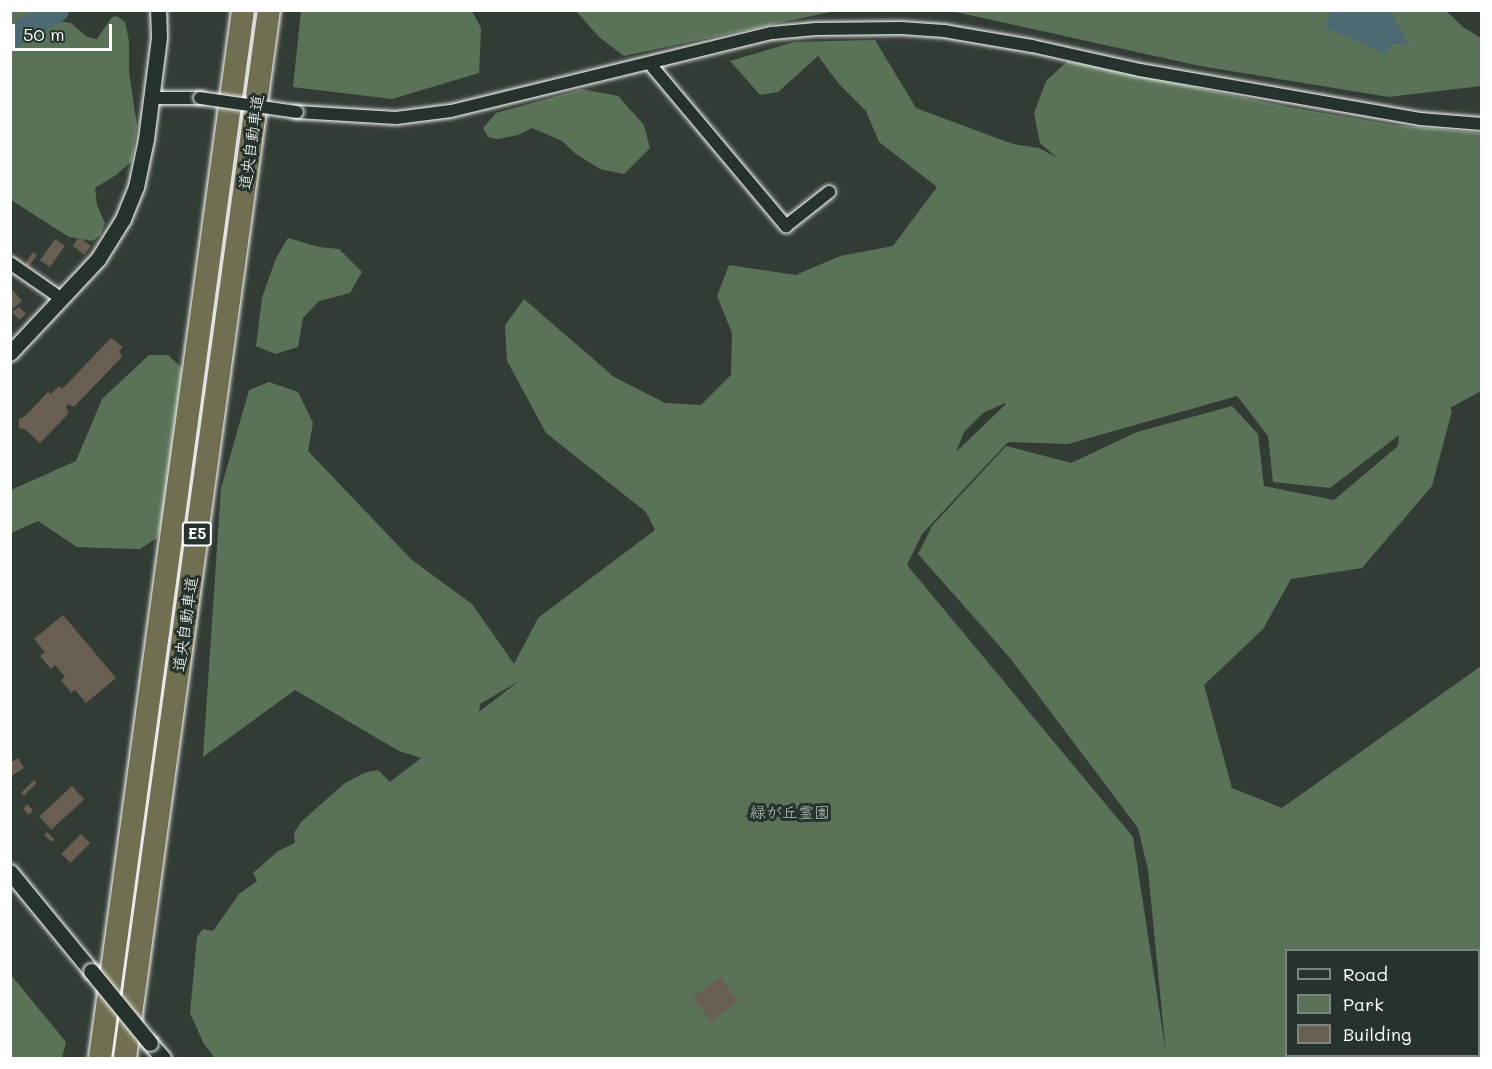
<!DOCTYPE html>
<html>
<head>
<meta charset="utf-8">
<style>
	body { margin:0 }
	#map { position:relative; width:1492px; height:1069px; overflow:hidden; background:#333c34; font-family:Mali,"Klee One",sans-serif }
	div>[style] { position:absolute }
	.green>* { inset:0; background:#5a7358 }
	.water>* { inset:0; background:#4d6a73 }
	.river>* { height:24px; margin:-12px; padding:0 12px; transform-origin:12px; border-radius:12px; background:#4d6a73 }
	.building>* { inset:0; background:#685e52; transform-origin:0 0 }
	.roads { filter:drop-shadow(0 0 2px #fff) drop-shadow(0 0 2px #fff) }
	.minor>* { height:12px; margin:-6px; padding:0 6px; transform-origin:6px; border-radius:6px; background:#26332d }
	.tertiary>* { height:15px; margin:-7.5px; padding:0 7.5px; transform-origin:7.5px; border-radius:7.5px; background:#26332d }
	.motorway>* { height:22px; margin:-11px; padding:0 11px; transform-origin:11px; border-radius:11px; background:#716f52 }
	.bridges { filter:drop-shadow(0 0 2px #fff) drop-shadow(0 0 2px #fff) }
	.minor-bridge>* { height:12px; margin:-6px; padding:0 6px; transform-origin:6px; border-radius:6px; background:#26332d }
	.tertiary-bridge>* { height:15px; margin:-7.5px; padding:0 7.5px; transform-origin:7.5px; border-radius:7.5px; background:#26332d }
	span { translate:-50% -50%; white-space:nowrap; text-align:center; line-height:1.15; -webkit-text-stroke:6px #26332d; paint-order:stroke }
	.shield-label span { padding:2px 4px; background:#26332d; border:2px solid; border-radius:4px; -webkit-text-stroke-width:0 }
	.shield-label { font-size:15px; color:#fff; font-weight:700 }
	.street-label { font-size:16px; color:#fff }
	.park-label { font-size:16px; color:#b5c0b4 }
	.frame { position:absolute; inset:0; border:12px solid #fff; pointer-events:none }
	.legend { position:absolute; left:1285px; top:949px; width:195px; height:108px; box-sizing:border-box; background:#26332d; border:2px solid #7d8581; margin:0; padding:8px 10px; list-style:none; font-size:18px; color:#fff }
	.legend li { display:flex; align-items:center; gap:12px; height:30px }
	.legend b { width:30px; border:2px solid #7d8581 }
	.scale { position:absolute; left:12px; top:24px; width:100px; height:27px; box-sizing:border-box; border:3px solid #fff; border-top:0; padding-left:8px; font-size:18px; line-height:21px; white-space:nowrap; color:#fff; -webkit-text-stroke:4px #26332d; paint-order:stroke }
</style>
</head>
<body>
<div id="map">
	<div class="green">
		<i style="clip-path:polygon(11px 10px,39px 10px,39px 11px,11px 28px)"></i>
		<i style="clip-path:polygon(840px 10px,624px 56px,599px 37px,576px 11px)"></i>
		<i style="clip-path:polygon(301px 11px,472px 11px,481px 28px,479px 73px,392px 99px,293px 87px)"></i>
		<i style="clip-path:polygon(951px 11px,1446px 11px,1463px 27px,1481px 38px,1481px 86px,1389px 97px,1200px 66px)"></i>
		<i style="clip-path:polygon(117px 16px,125px 22px,129px 41px,129px 72px,137px 126px,132px 161px,116px 175px,95px 188px,97px 205px,105px 223px,101px 234px,93px 241px,69px 237px,11px 200px,11px 47px,51px 20px,71px 23px,87px 37px,97px 39px,112px 17px)"></i>
		<i style="clip-path:polygon(evenodd,875px 40px,916px 108px,1013px 144px,1039px 148px,1056px 157px,1040px 143px,1034px 113px,1046px 81px,1068px 61px,1289px 107px,1395px 125px,1481px 133px,1481px 391px,1450px 408px,1452px 411px,1432px 486px,1362px 568px,1291px 579px,1263px 629px,1204px 685px,1232px 788px,1282px 808px,1481px 666px,1481px 1058px,215px 1058px,204px 1044px,190px 1013px,197px 937px,203px 929px,213px 931px,239px 894px,257px 881px,253px 873px,278px 851px,295px 843px,294px 833px,301px 822px,345px 783px,364px 773px,378px 770px,390px 782px,421px 758px,399px 751px,295px 690px,203px 757px,221px 488px,249px 390px,269px 382px,298px 392px,313px 423px,308px 451px,412px 560px,472px 604px,514px 664px,538px 618px,655px 530px,646px 512px,546px 433px,507px 361px,505px 325px,524px 299px,614px 377px,665px 403px,701px 405px,731px 375px,732px 333px,717px 296px,729px 265px,796px 275px,840px 256px,893px 246px,937px 187px,879px 142px,866px 111px,839px 84px,818px 56px,778px 92px,760px 95px,730px 61px,794px 42px,875px 40px,1237px 396px,1268px 436px,1273px 482px,1330px 488px,1399px 435px,1398px 446px,1334px 500px,1264px 486px,1258px 434px,1232px 406px,1137px 432px,1071px 463px,1006px 446px,932px 526px,918px 554px,1010px 658px,1138px 828px,1148px 870px,1166px 1054px,1133px 837px,907px 565px,922px 534px,1008px 442px,1068px 444px,1237px 396px,875px 40px,1005px 403px,1006px 404px,956px 452px,964px 432px,983px 413px,1005px 403px,875px 40px,519px 681px,479px 712px,480px 704px,519px 681px,875px 40px,1286px 950px,1478px 950px,1478px 1056px,1286px 1056px,1286px 950px)"></i>
		<i style="clip-path:polygon(582px 89px,618px 96px,644px 125px,650px 148px,624px 174px,600px 169px,576px 154px,562px 141px,532px 128px,518px 135px,498px 139px,488px 137px,483px 128px,496px 113px)"></i>
		<i style="clip-path:polygon(288px 238px,319px 247px,339px 249px,362px 272px,350px 293px,319px 301px,303px 318px,298px 347px,275px 354px,256px 346px,262px 298px,276px 258px)"></i>
		<i style="clip-path:polygon(149px 355px,168px 355px,182px 368px,162px 525px,157px 538px,140px 549px,101px 548px,77px 547px,38px 521px,11px 533px,11px 490px,76px 461px,102px 399px)"></i>
		<i style="clip-path:polygon(11px 975px,66px 1042px,62px 1058px,11px 1058px)"></i>
	</div>
	<div class="water">
		<i style="clip-path:polygon(1330px 11px,1390px 11px,1410px 45px,1391px 44px,1387px 55px,1325px 27px)"></i>
	</div>
	<div class="river">
		<i style="left:10px;top:38px;width:55px;rotate:-30.8deg"></i>
	</div>
	<div class="building">
		<i style="left:79px;top:237px;width:15px;height:11px;rotate:37deg"></i>
		<i style="left:55px;top:239px;width:12px;height:26px;rotate:35deg"></i>
		<i style="clip-path:polygon(33px 252px,37px 255px,29px 266px,25px 264px)"></i>
		<i style="clip-path:polygon(10px 287px,22px 301px,10px 311px)"></i>
		<i style="clip-path:polygon(19px 307px,26px 314px,19px 320px,12px 312px)"></i>
		<i style="clip-path:polygon(111px 338px,123px 347px,119px 351px,122px 357px,74px 407px,68px 404px,66px 407px,69px 413px,40px 443px,26px 430px,19px 428px,19px 419px,25px 416px,48px 392px,51px 394px,59px 386px,62px 389px)"></i>
		<i style="clip-path:polygon(63px 615px,116px 678px,86px 703px,75px 690px,71px 693px,61px 680px,65px 677px,55px 665px,51px 669px,40px 656px,45px 652px,34px 639px)"></i>
		<i style="clip-path:polygon(18px 758px,24px 768px,10px 777px,10px 763px)"></i>
		<i style="left:34px;top:780px;width:4px;height:18px;rotate:45deg"></i>
		<i style="left:72px;top:786px;width:18px;height:45px;rotate:47deg"></i>
		<i style="clip-path:polygon(27px 804px,33px 810px,29px 815px,23px 809px)"></i>
		<i style="left:47px;top:832px;width:10px;height:4px;rotate:45deg"></i>
		<i style="left:81px;top:834px;width:13px;height:28px;rotate:45deg"></i>
		<i style="left:720px;top:977px;width:30px;height:34px;rotate:53deg"></i>
	</div>
	<div class="roads">
		<div class="minor">
			<i style="left:650px;top:64px;width:212px;rotate:50deg"></i>
			<i style="left:786px;top:226px;width:55px;rotate:-38.3deg"></i>
			<i style="left:152px;top:98px;width:48px"></i>
			<i style="left:297px;top:112px;width:99px;rotate:3.5deg"></i>
			<i style="left:396px;top:118px;width:55px;rotate:-7.3deg"></i>
			<i style="left:451px;top:111px;width:330px;rotate:-13.7deg"></i>
			<i style="left:772px;top:33px;width:44px;rotate:-5.2deg"></i>
			<i style="left:816px;top:29px;width:85px;rotate:-0.7deg"></i>
			<i style="left:901px;top:28px;width:43px;rotate:4deg"></i>
			<i style="left:944px;top:31px;width:89px;rotate:9.7deg"></i>
			<i style="left:1032px;top:46px;width:111px;rotate:12.5deg"></i>
			<i style="left:1140px;top:70px;width:284px;rotate:9.9deg"></i>
			<i style="left:1420px;top:119px;width:62px;rotate:4.6deg"></i>
			<i style="left:10px;top:263px;width:63px;rotate:34.7deg"></i>
		</div>
		<div class="tertiary">
			<i style="left:10px;top:353px;width:129px;rotate:-46.9deg"></i>
			<i style="left:98px;top:259px;width:47px;rotate:-58deg"></i>
			<i style="left:123px;top:219px;width:35px;rotate:-68deg"></i>
			<i style="left:136px;top:187px;width:49px;rotate:-78.2deg"></i>
			<i style="left:146px;top:139px;width:103px;rotate:-82.7deg"></i>
			<i style="left:159px;top:37px;width:27px;rotate:-92deg"></i>
			<i style="left:10px;top:872px;width:128px;rotate:50.7deg"></i>
			<i style="left:150px;top:1043px;width:20px;rotate:49deg"></i>
		</div>
		<div class="motorway">
			<i style="left:100px;top:1058px;width:1058px;rotate:-82.23deg"></i>
			<i style="left:125px;top:1058px;width:1058px;rotate:-82.18deg"></i>
		</div>
	</div>
	<div class="bridges">
		<div class="minor-bridge">
			<i style="left:200px;top:98px;width:98px;rotate:8.2deg"></i>
		</div>
		<div class="tertiary-bridge">
			<i style="left:91px;top:971px;width:93px;rotate:50.7deg"></i>
		</div>
	</div>
	<div class="shield-label">
		<span style="left:197px;top:534px">E5</span>
	</div>
	<div class="street-label">
		<span style="left:251px;top:142px;rotate:-82deg">道央自動車道</span>
		<span style="left:185px;top:624px;rotate:-82deg">道央自動車道</span>
	</div>
	<div class="park-label">
		<span style="left:790px;top:812px">緑が丘霊園</span>
	</div>
	<div class="frame"></div>
	<ul class="legend">
	<li><b style="height:8px;background:#26332d"></b>Road</li>
	<li><b style="height:16px;background:#5a7358"></b>Park</li>
	<li><b style="height:16px;background:#685e52"></b>Building</li>
	</ul>
	<div class="scale">50 m</div>
</div>
</body>
</html>
